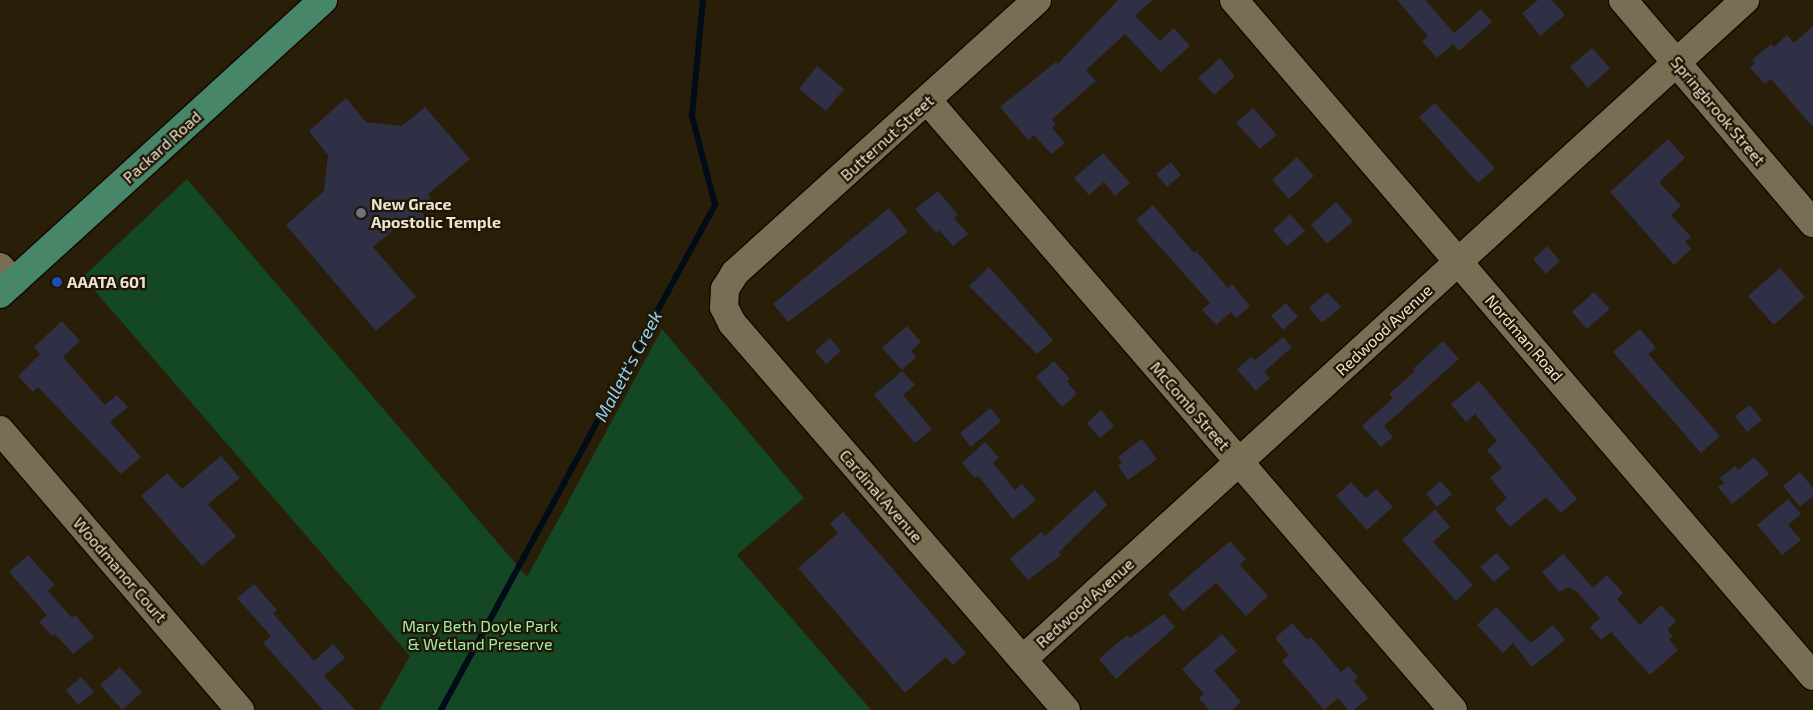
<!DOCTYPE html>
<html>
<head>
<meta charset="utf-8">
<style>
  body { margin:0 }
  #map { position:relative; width:1813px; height:710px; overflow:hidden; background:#291f08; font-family:"Exo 2",sans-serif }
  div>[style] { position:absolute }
  .green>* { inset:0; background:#144724 }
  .stream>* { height:5.5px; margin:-2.75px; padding:0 2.75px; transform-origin:2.75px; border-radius:2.75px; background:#000c17 }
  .building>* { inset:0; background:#2f2f45 }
  .roads { filter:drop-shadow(1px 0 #120800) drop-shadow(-1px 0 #120800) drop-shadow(0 1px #120800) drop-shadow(0 -1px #120800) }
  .minor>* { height:28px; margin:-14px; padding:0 14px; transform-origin:14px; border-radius:14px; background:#796d54 }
  .major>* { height:28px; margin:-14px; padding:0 14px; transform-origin:14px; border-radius:14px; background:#48866a }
  .dots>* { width:14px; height:14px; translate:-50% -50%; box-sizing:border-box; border:2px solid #201602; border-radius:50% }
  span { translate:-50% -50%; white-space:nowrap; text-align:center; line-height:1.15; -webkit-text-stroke:4.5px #201602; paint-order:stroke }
  .street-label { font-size:16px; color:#ebe4d6 }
  .poi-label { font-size:16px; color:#ebe4d6; font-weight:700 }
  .left { translate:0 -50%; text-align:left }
  .park-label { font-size:16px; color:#9eedaf }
  .water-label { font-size:18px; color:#8fd1fd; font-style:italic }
</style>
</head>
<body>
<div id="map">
  <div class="green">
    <div style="clip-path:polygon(187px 179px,527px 577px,662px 329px,804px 498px,737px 555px,871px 710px,379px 710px,410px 656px,83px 277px)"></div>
  </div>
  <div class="stream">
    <div style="left:441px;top:710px;width:575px;rotate:-61.52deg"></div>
    <div style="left:715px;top:205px;width:92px;rotate:-104.5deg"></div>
    <div style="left:692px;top:116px;width:117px;rotate:-84.6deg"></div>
  </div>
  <div class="building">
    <div style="clip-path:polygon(1118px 0,1152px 0,1135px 16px,1160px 41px,1174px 28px,1190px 46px,1161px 72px,1125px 34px,1086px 70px,1096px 81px,1051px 120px,1056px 124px,1052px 128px,1065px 143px,1051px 154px,1034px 135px,1028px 140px,1000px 107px,1056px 62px,1058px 64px)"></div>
    <div style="clip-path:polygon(1397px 0,1425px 0,1454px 33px,1481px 9px,1492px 22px,1459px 51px,1453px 44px,1437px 58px,1422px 41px,1428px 36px)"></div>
    <div style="clip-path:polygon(1538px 0,1552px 0,1565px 15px,1540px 36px,1522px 13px)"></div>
    <div style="clip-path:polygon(1813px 26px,1813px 127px,1771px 79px,1765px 84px,1750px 68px,1755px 63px,1752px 60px,1771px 44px,1774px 47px,1787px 35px,1794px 43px)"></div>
    <div style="clip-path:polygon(1592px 48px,1610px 68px,1588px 88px,1570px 67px)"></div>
    <div style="clip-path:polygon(1220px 58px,1235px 76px,1214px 95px,1198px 78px)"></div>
    <div style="clip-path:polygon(817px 66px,844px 89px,826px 111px,799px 89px)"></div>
    <div style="clip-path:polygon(346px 98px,366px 122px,402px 126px,425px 107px,470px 159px,428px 194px,431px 198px,419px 209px,427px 218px,413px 229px,405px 220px,373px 247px,416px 297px,376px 331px,286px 225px,324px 191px,328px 155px,309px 131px)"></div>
    <div style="clip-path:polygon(1435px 103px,1495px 168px,1478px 183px,1419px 117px)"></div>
    <div style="clip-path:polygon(1253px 108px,1277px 135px,1260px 149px,1236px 123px)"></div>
    <div style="clip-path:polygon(1668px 139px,1685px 158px,1659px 182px,1681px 206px,1671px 215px,1691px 237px,1685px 242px,1691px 249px,1674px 265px,1610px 192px)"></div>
    <div style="clip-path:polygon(1103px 153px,1130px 183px,1115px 196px,1104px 182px,1089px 195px,1074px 178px)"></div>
    <div style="clip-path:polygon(1297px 157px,1314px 176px,1289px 199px,1272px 180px)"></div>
    <div style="clip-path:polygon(1171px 162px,1181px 175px,1167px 187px,1156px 174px)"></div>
    <div style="clip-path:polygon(938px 191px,958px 215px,954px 218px,968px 234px,953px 246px,939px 230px,936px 233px,915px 209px)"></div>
    <div style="clip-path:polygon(1336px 202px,1353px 221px,1327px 244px,1311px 225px)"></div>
    <div style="clip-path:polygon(1153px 205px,1194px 253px,1196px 251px,1228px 288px,1232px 284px,1250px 306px,1236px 318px,1231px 312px,1216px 325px,1202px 310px,1210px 303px,1136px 220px)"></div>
    <div style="clip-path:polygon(889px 208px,908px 232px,788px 322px,773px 304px)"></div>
    <div style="clip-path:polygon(1290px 214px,1305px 231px,1287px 246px,1273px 230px)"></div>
    <div style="clip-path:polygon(1547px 246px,1560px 261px,1546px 274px,1533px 259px)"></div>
    <div style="clip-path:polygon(989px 267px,1053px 340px,1037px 354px,969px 286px)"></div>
    <div style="clip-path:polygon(1780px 268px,1805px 297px,1774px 325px,1748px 296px)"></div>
    <div style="clip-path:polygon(1327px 292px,1341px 307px,1322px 323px,1309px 308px)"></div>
    <div style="clip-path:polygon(1594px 292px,1610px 309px,1587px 329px,1572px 312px)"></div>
    <div style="clip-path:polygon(1286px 303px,1298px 317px,1283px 330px,1271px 316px)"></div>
    <div style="clip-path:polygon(62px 321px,80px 341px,63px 357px,105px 405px,117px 395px,128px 407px,110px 422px,141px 457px,121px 474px,38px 387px,33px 392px,18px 376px,40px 354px,34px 347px)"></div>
    <div style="clip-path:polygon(907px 326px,921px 342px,911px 351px,916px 357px,902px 370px,882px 348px)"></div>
    <div style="clip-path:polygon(1640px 329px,1656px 348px,1648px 354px,1720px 436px,1701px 453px,1613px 352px)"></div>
    <div style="clip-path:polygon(1283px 337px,1292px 347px,1264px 372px,1270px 378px,1256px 391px,1237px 369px,1251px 357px,1255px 360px)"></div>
    <div style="clip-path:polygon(830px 338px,841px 351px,826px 364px,815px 351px)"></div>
    <div style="clip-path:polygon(1443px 341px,1459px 359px,1384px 426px,1393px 437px,1381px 447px,1362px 426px,1393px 398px,1389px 394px,1415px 371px,1413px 369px)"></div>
    <div style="clip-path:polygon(1054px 361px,1070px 379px,1067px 382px,1077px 394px,1062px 407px,1036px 377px)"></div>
    <div style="clip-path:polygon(902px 371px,915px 385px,903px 395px,932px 429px,915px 443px,874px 395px)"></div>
    <div style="clip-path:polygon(1479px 381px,1577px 499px,1561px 513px,1546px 497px,1510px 527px,1495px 509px,1507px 498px,1490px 478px,1502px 468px,1487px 450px,1497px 441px,1475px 414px,1466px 422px,1451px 404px)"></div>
    <div style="clip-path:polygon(1750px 405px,1762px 420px,1747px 432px,1735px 416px)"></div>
    <div style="clip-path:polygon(990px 408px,1001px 421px,971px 447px,960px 433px)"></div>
    <div style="clip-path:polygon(1101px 410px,1114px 426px,1100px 438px,1087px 423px)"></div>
    <div style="clip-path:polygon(1142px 439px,1157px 459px,1128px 480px,1118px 466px,1122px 463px,1118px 457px)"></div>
    <div style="clip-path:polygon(985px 442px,999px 458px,993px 463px,1015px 490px,1022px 484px,1036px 500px,1013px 519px,978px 476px,975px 478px,962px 463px)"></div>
    <div style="clip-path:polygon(221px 456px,240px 478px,208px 504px,236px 536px,202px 566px,141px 496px,167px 473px,182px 489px)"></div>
    <div style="clip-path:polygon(1754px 457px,1769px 474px,1732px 504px,1718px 487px,1724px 483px,1720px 478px,1735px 466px,1738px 470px)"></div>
    <div style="clip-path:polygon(1800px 472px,1813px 488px,1813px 496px,1800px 507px,1783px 486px)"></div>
    <div style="clip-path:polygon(1440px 481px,1452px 494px,1437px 507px,1426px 494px)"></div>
    <div style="clip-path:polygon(1351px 482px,1366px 498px,1376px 489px,1393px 507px,1367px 530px,1336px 496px)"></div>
    <div style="clip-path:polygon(1095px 490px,1107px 505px,1059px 552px,1061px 555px,1028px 580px,1010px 559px,1041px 532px,1045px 536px)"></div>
    <div style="clip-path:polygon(1788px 499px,1801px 514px,1788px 525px,1801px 540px,1782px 555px,1757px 525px)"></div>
    <div style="clip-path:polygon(1435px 509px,1450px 527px,1433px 542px,1473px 585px,1456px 601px,1402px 540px)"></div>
    <div style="clip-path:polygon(843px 512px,966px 653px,953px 665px,946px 657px,905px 693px,798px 568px,838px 533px,830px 523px)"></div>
    <div style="clip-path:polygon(1230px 541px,1246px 559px,1240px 565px,1268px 596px,1246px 616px,1216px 583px,1183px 611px,1168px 594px)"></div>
    <div style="clip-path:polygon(1496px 553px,1510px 568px,1494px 582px,1480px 567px)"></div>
    <div style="clip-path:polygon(1563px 554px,1593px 588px,1607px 575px,1623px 593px,1617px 599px,1640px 625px,1661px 605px,1676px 621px,1667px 630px,1673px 636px,1669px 639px,1678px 650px,1650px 675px,1611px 632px,1601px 640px,1590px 627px,1600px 618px,1576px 591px,1569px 587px,1559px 592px,1542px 572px)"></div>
    <div style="clip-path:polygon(28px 555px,55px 585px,48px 591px,72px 618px,75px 615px,94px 637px,73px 654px,55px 634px,52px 636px,39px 622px,47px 615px,9px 572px)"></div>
    <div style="clip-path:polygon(254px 584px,277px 610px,273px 613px,314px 661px,333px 644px,345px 658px,324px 676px,355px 710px,323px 710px,263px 643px,271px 636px,237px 598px)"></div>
    <div style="clip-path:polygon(1496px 607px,1531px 643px,1553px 625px,1565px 640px,1532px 667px,1513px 643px,1503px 653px,1477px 625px)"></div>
    <div style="clip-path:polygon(1164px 614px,1175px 627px,1116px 679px,1099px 659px,1127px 635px,1130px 638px)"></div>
    <div style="clip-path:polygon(1292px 623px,1307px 640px,1311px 637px,1341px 672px,1348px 666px,1358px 677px,1354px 681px,1368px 698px,1354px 710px,1348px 710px,1338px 698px,1324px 710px,1282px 661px,1289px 655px,1275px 638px)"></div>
    <div style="clip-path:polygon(1222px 634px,1237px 651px,1214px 671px,1241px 702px,1232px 710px,1209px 710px,1199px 698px,1204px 694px,1182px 669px)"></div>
    <div style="clip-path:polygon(120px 667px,142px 692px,122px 710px,100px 685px)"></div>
    <div style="clip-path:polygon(81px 677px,94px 692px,78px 705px,66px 690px)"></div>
  </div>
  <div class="roads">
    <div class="minor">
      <div style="left:1037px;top:0;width:407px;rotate:137.9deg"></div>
      <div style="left:735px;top:273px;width:19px;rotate:122deg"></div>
      <div style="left:725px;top:289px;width:18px;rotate:93deg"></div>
      <div style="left:724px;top:307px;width:18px;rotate:63deg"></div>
      <div style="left:732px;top:323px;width:511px;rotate:49.2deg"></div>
      <div style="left:1234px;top:0;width:890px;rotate:49.42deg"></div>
      <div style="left:1623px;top:0;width:293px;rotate:49.6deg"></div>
      <div style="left:928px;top:101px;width:804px;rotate:49.24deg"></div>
      <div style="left:0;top:267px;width:20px;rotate:49deg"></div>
      <div style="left:0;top:430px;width:369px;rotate:49.4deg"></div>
      <div style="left:1023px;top:659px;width:978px;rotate:-42.39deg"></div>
    </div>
    <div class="major">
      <div style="left:0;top:294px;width:437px;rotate:-42.3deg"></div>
    </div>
  </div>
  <div class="dots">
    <div style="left:361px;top:213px;background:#6b7280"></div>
    <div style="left:57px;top:282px;background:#1a4fb4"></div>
  </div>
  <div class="street-label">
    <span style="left:1718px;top:111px;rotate:50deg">Springbrook Street</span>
    <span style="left:887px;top:138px;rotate:-42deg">Butternut Street</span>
    <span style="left:162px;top:147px;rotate:-42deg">Packard Road</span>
    <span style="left:1384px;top:330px;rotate:-43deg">Redwood Avenue</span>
    <span style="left:1524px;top:338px;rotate:49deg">Nordman Road</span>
    <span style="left:1190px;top:406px;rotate:49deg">McComb Street</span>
    <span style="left:881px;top:496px;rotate:49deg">Cardinal Avenue</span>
    <span style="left:120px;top:570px;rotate:49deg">Woodmanor Court</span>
    <span style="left:1085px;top:603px;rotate:-42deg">Redwood Avenue</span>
  </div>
  <div class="poi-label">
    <span class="left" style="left:371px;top:213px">New Grace<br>Apostolic Temple</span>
    <span class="left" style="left:67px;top:282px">AAATA 601</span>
  </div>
  <div class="park-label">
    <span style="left:480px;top:635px">Mary Beth Doyle Park<br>&amp; Wetland Preserve</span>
  </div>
  <div class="water-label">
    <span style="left:628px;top:366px;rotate:-62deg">Mallett's Creek</span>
  </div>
</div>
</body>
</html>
